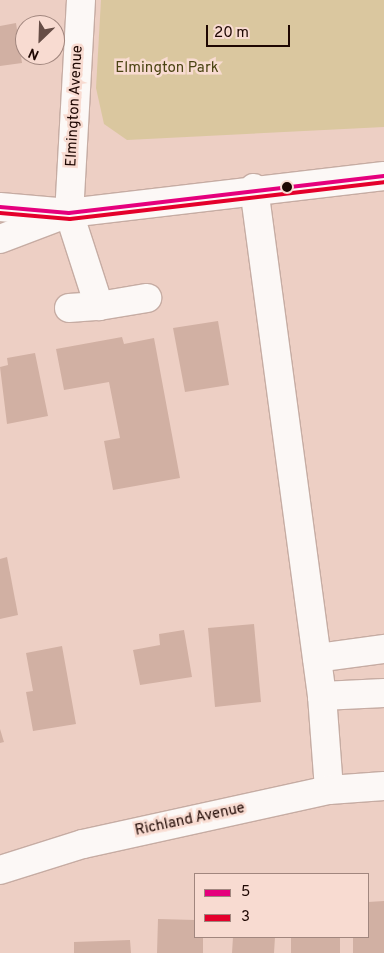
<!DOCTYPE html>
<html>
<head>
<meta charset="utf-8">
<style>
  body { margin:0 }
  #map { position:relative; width:384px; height:953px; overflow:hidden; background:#edcfc4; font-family:Overpass,sans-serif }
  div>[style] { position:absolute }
  .green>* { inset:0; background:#dac79f }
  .building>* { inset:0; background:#d1b0a3 }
  .roads { filter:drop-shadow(1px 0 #c6aca3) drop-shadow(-1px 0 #c6aca3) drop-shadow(0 1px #c6aca3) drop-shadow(0 -1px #c6aca3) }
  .minor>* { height:28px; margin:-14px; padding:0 14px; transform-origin:14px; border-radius:14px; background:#fcf8f6 }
  .major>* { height:28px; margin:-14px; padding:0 14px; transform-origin:14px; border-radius:14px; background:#fcf8f6 }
  .bus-1>* { height:4px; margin:-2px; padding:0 2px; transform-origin:2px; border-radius:2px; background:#e5007d }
  .bus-2>* { height:4px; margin:-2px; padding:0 2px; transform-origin:2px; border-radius:2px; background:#e4002b }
  .dots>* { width:14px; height:14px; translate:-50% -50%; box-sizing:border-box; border:2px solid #f8dbd1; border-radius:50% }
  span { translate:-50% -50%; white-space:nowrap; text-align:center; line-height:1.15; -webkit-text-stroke:5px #f8dbd1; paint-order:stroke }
  .park-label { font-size:15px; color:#4b4413 }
  .street-label { font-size:15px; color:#1e0702 }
  .legend { position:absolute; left:194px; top:873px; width:175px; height:65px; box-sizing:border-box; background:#f8dbd1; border:1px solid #a1867e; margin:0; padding:6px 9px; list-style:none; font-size:15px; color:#1e0702 }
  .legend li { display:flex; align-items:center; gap:10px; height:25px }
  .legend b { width:25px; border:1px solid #a1867e }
  .north { position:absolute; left:15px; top:15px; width:50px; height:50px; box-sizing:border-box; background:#f8dbd1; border:1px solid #a1867e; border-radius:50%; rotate:204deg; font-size:14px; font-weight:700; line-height:20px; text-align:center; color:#1e0702 }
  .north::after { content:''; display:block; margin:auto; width:18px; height:22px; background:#664d46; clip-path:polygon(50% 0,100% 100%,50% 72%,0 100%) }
  .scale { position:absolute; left:206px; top:25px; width:84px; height:22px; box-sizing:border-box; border:2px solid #1e0702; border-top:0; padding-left:6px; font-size:15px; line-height:18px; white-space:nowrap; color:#1e0702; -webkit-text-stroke:4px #f8dbd1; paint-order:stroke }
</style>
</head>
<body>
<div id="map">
  <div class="green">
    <div style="clip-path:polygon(101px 0,384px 0,384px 127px,127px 140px,104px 124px,96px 88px)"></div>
  </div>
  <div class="building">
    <div style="clip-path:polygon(16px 23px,22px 63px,0 66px,0 26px)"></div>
    <div style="clip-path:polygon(218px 321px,229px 385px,185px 392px,173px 328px)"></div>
    <div style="clip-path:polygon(122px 337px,124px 344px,154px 338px,180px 478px,113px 490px,104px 441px,120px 438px,109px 382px,64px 390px,56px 349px)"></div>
    <div style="clip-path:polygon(35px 353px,48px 416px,7px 424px,0 367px,8px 365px,7px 358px)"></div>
    <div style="clip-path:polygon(7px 557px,18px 615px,0 619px,0 559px)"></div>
    <div style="clip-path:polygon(254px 624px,261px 702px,215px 707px,208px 628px)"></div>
    <div style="clip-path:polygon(184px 630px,192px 677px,140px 685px,133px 650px,160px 645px,159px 634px)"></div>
    <div style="clip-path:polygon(62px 646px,76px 724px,33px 731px,26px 692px,33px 691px,26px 653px)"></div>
    <div style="clip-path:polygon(0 729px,4px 742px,0 743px)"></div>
    <div style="clip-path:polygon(384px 901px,384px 953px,353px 953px,353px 937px,368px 937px,368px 902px)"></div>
    <div style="clip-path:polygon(158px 919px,195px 920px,195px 937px,203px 937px,203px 953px,157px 953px)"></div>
    <div style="clip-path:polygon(233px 937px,275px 937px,274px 953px,232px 953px)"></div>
    <div style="clip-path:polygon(291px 937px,340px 937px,340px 953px,291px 953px)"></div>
    <div style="clip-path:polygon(130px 940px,131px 953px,74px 953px,74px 942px)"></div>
  </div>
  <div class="roads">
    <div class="minor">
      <div style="left:81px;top:0;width:213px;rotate:93.2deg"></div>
      <div style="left:69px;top:213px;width:98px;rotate:72.1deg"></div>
      <div style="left:99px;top:306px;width:49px;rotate:-9.5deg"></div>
      <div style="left:254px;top:188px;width:513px;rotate:82.38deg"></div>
      <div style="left:322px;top:696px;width:94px;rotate:85.7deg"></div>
      <div style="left:69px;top:308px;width:30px;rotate:-4deg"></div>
      <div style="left:317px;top:658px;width:68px;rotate:-7.7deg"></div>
      <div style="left:322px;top:696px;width:62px;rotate:-2.8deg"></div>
      <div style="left:0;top:870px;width:87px;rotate:-17.4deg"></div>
      <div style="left:83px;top:844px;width:252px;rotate:-12.4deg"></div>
      <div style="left:329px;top:790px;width:55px;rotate:-4.2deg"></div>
    </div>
    <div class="major">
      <div style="left:0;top:207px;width:69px;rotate:5deg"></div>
      <div style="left:69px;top:213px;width:317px;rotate:-6.7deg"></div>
      <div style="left:0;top:239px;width:67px;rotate:-20.9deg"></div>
    </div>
  </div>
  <div class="bus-1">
    <div style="left:0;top:207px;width:69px;rotate:5deg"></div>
    <div style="left:69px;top:213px;width:317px;rotate:-6.7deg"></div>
  </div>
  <div class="bus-2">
    <div style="left:0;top:213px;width:70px;rotate:4.9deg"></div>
    <div style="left:70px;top:219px;width:316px;rotate:-6.7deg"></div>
  </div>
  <div class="dots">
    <div style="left:287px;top:187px;background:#1e0702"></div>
  </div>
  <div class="park-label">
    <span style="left:167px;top:69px">Elmington Park</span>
  </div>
  <div class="street-label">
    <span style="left:75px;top:106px;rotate:-87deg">Elmington Avenue</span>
    <span style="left:190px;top:820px;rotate:-12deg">Richland Avenue</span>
  </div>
  <ul class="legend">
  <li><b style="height:6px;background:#e5007d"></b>5</li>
  <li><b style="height:6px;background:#e4002b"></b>3</li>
  </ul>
  <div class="north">N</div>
  <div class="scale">20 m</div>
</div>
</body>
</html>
